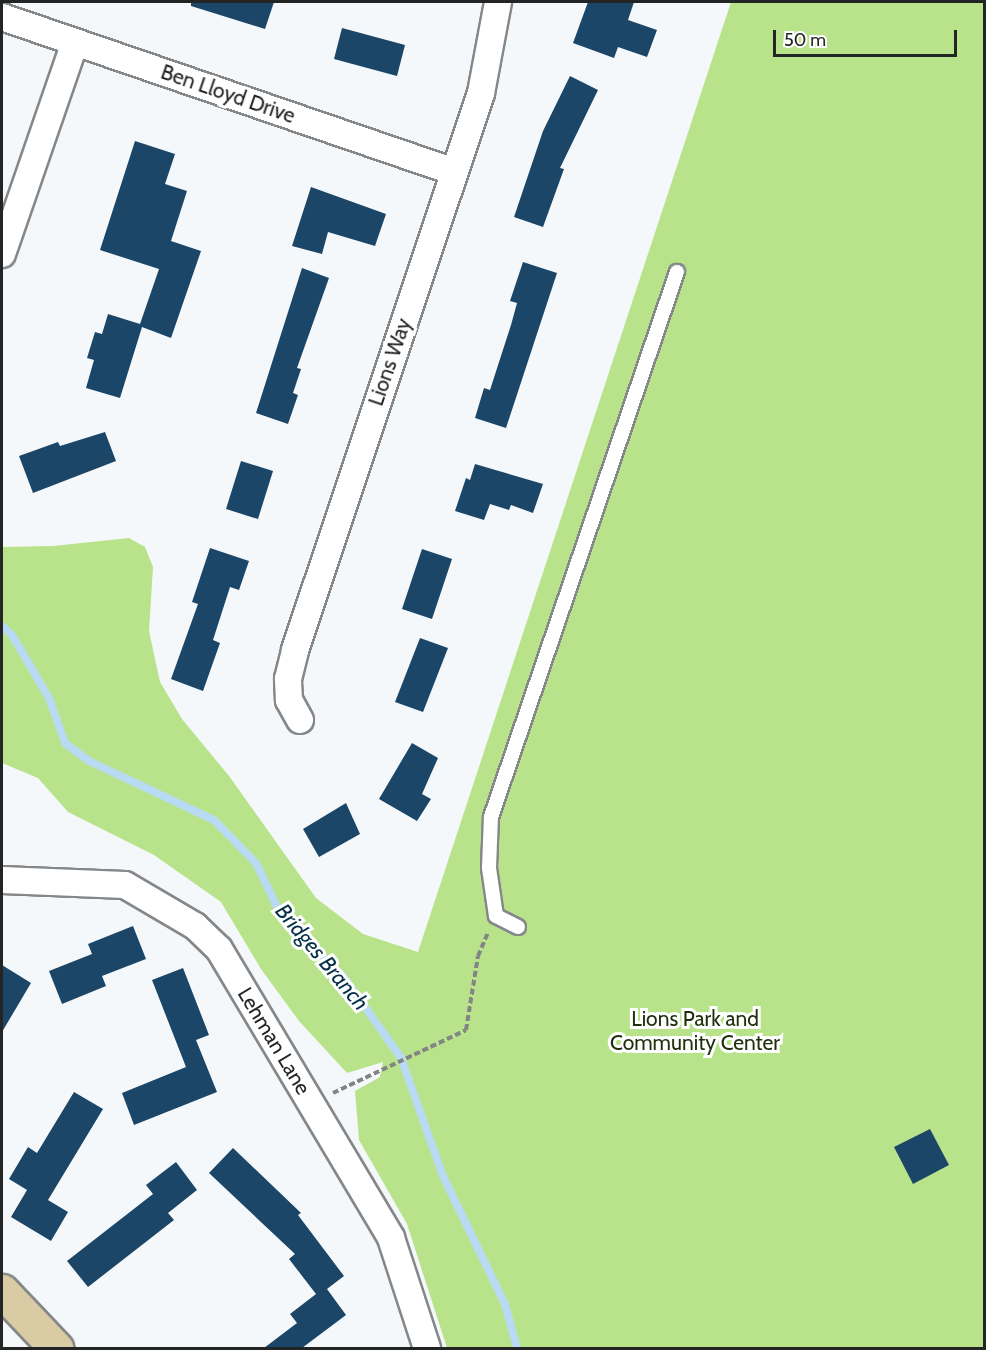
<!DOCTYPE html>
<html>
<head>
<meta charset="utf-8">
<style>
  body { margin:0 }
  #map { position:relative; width:986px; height:1350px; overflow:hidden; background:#f5f8fa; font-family:Cabin,sans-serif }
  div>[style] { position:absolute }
  .green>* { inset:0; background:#b8e38a }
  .stream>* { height:8px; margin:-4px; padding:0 4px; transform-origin:4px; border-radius:4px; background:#b8dbf3 }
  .building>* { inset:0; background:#1c4668 }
  .path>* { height:4px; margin-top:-2px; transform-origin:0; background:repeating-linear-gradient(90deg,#828485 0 6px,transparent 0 9px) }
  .roads { filter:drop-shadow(2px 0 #858789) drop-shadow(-2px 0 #858789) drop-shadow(0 2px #858789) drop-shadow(0 -2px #858789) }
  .lane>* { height:14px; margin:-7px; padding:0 7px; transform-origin:7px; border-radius:7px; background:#fff }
  .street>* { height:26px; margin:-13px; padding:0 13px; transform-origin:13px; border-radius:13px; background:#fff }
  .primary>* { height:33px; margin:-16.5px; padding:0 16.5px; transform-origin:16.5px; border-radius:16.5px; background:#d9cca4 }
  span { translate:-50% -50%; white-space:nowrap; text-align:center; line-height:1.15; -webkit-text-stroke:6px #fff; paint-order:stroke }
  .street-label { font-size:21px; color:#232424 }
  .park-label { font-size:21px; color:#1f2f0b }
  .water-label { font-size:22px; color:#053048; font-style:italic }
  .frame { position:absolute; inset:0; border:3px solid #232424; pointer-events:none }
  .scale { position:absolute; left:773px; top:30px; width:184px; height:27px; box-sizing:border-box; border:3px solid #232424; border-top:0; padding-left:8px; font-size:18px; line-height:21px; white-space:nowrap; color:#232424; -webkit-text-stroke:4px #fff; paint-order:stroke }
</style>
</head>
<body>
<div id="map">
  <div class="green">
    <div style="clip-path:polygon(731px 2px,984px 2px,984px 1348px,447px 1348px,407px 1224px,359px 1140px,355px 1091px,380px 1077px,383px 1062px,347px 1073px,299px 1021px,261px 969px,221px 902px,154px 855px,68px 812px,38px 778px,2px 763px,2px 547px,53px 546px,129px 538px,145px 547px,153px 567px,149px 631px,160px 682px,182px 719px,229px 776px,316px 898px,363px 934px,418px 952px)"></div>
  </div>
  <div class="stream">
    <div style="left:2px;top:626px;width:13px;rotate:42deg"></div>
    <div style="left:12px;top:635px;width:73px;rotate:59.6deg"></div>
    <div style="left:49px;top:698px;width:48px;rotate:70.4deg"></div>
    <div style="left:65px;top:743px;width:30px;rotate:37deg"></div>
    <div style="left:89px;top:761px;width:138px;rotate:25.3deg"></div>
    <div style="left:214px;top:820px;width:60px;rotate:45.7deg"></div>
    <div style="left:256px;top:863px;width:58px;rotate:64.3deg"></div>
    <div style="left:281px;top:915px;width:87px;rotate:44.5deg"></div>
    <div style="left:343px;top:976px;width:100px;rotate:54.7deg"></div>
    <div style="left:401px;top:1058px;width:125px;rotate:70.4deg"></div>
    <div style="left:443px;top:1176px;width:142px;rotate:64.2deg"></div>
    <div style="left:505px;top:1304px;width:46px;rotate:74.7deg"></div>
  </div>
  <div class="building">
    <div style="clip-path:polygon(191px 2px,274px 2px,265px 29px,191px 6px)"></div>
    <div style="clip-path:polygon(588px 2px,634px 2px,628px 20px,657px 30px,647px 57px,618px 47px,614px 58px,573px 43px)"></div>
    <div style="clip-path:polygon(342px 28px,405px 45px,397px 76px,334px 59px)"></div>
    <div style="clip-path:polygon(570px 76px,598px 90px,560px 168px,564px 169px,543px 227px,514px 217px,543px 131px)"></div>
    <div style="clip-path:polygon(135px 141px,175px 154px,165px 184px,187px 191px,171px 241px,201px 251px,171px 338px,142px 327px,120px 398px,86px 388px,94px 360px,87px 358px,95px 332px,102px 334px,108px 314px,140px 324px,159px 269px,100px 250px)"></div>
    <div style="clip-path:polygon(311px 187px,386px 214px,375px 246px,328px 232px,322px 254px,292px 246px)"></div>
    <div style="clip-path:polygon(523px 262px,557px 273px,506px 428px,475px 418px,484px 388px,490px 390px,511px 325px,517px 303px,510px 301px)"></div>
    <div style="clip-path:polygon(302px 268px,329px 278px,297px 368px,301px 369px,293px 393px,298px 395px,288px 424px,256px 413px)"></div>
    <div style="clip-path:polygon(105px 432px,116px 461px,33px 493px,19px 456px,58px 442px,60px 446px)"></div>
    <div style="clip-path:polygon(241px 461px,273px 471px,258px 519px,226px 509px)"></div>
    <div style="clip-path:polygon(475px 464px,543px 484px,533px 513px,511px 505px,509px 510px,490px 504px,484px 520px,455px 511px,466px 478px,470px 480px)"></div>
    <div style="clip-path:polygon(210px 548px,249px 561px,239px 590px,230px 587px,213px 640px,220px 643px,203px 691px,171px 679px,198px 604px,192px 602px)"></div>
    <div style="clip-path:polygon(422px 549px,452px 559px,432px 619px,402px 609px)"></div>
    <div style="clip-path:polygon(420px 638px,448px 648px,423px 712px,395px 702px)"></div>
    <div style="clip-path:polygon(412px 743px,438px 758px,422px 794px,431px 799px,417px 821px,379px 799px)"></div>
    <div style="clip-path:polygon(346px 803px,360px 834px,319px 857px,303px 829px)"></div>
    <div style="clip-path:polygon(133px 926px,146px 959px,102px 976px,106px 986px,62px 1004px,49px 971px,92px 954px,88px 944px)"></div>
    <div style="clip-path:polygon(2px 965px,31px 983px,2px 1032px)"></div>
    <div style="clip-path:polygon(183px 968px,209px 1035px,196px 1040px,217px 1092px,134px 1125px,122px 1093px,186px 1067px,152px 980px)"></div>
    <div style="clip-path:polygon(74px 1092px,103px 1109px,48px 1200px,68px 1212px,51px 1241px,11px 1217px,27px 1190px,9px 1179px,28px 1147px,37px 1153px)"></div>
    <div style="clip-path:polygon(930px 1129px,949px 1165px,913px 1184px,894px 1147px)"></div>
    <div style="clip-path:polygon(233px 1148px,301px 1213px,298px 1215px,344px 1276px,327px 1289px,346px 1315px,302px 1348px,264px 1348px,297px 1323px,290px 1314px,316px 1294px,289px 1259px,295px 1254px,209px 1173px)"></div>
    <div style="clip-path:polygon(176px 1162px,197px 1190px,168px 1213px,174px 1220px,88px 1287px,67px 1261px,153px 1194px,146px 1185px)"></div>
  </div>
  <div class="path">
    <div style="left:333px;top:1093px;width:147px;rotate:-25.3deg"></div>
    <div style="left:466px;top:1030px;width:75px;rotate:-80.8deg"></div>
    <div style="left:478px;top:956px;width:25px;rotate:-67deg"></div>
  </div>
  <div class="roads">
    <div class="lane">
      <div style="left:518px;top:927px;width:25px;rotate:-153deg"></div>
      <div style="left:496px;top:916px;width:49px;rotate:-98.3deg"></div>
      <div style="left:489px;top:868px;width:51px;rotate:-87.8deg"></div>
      <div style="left:491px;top:817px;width:576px;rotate:-71.16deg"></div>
    </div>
    <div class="street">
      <div style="left:2px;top:17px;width:478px;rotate:18.9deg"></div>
      <div style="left:2px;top:254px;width:224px;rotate:-71deg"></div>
      <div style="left:300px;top:720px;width:23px;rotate:-119deg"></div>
      <div style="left:289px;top:700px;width:21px;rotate:-93deg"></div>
      <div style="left:288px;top:679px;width:30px;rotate:-76deg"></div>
      <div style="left:295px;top:650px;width:587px;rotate:-71.53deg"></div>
      <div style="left:481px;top:93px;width:93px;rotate:-79.4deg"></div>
      <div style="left:2px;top:880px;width:123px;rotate:2.3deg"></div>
      <div style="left:125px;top:885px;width:81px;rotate:30.4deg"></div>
      <div style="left:195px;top:926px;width:33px;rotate:44deg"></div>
      <div style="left:219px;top:949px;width:336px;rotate:59.2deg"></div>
      <div style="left:391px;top:1238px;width:116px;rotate:71.9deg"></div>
    </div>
    <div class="primary">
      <div style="left:2px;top:1291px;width:79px;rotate:46.5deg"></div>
    </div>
  </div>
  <div class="street-label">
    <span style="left:228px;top:94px;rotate:19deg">Ben Lloyd Drive</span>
    <span style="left:390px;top:362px;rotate:-71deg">Lions Way</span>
    <span style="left:274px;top:1041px;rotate:59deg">Lehman Lane</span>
  </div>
  <div class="park-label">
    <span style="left:695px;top:1031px">Lions Park and<br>Community Center</span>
  </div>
  <div class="water-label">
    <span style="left:322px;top:957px;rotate:50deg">Bridges Branch</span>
  </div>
  <div class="frame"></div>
  <div class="scale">50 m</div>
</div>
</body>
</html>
